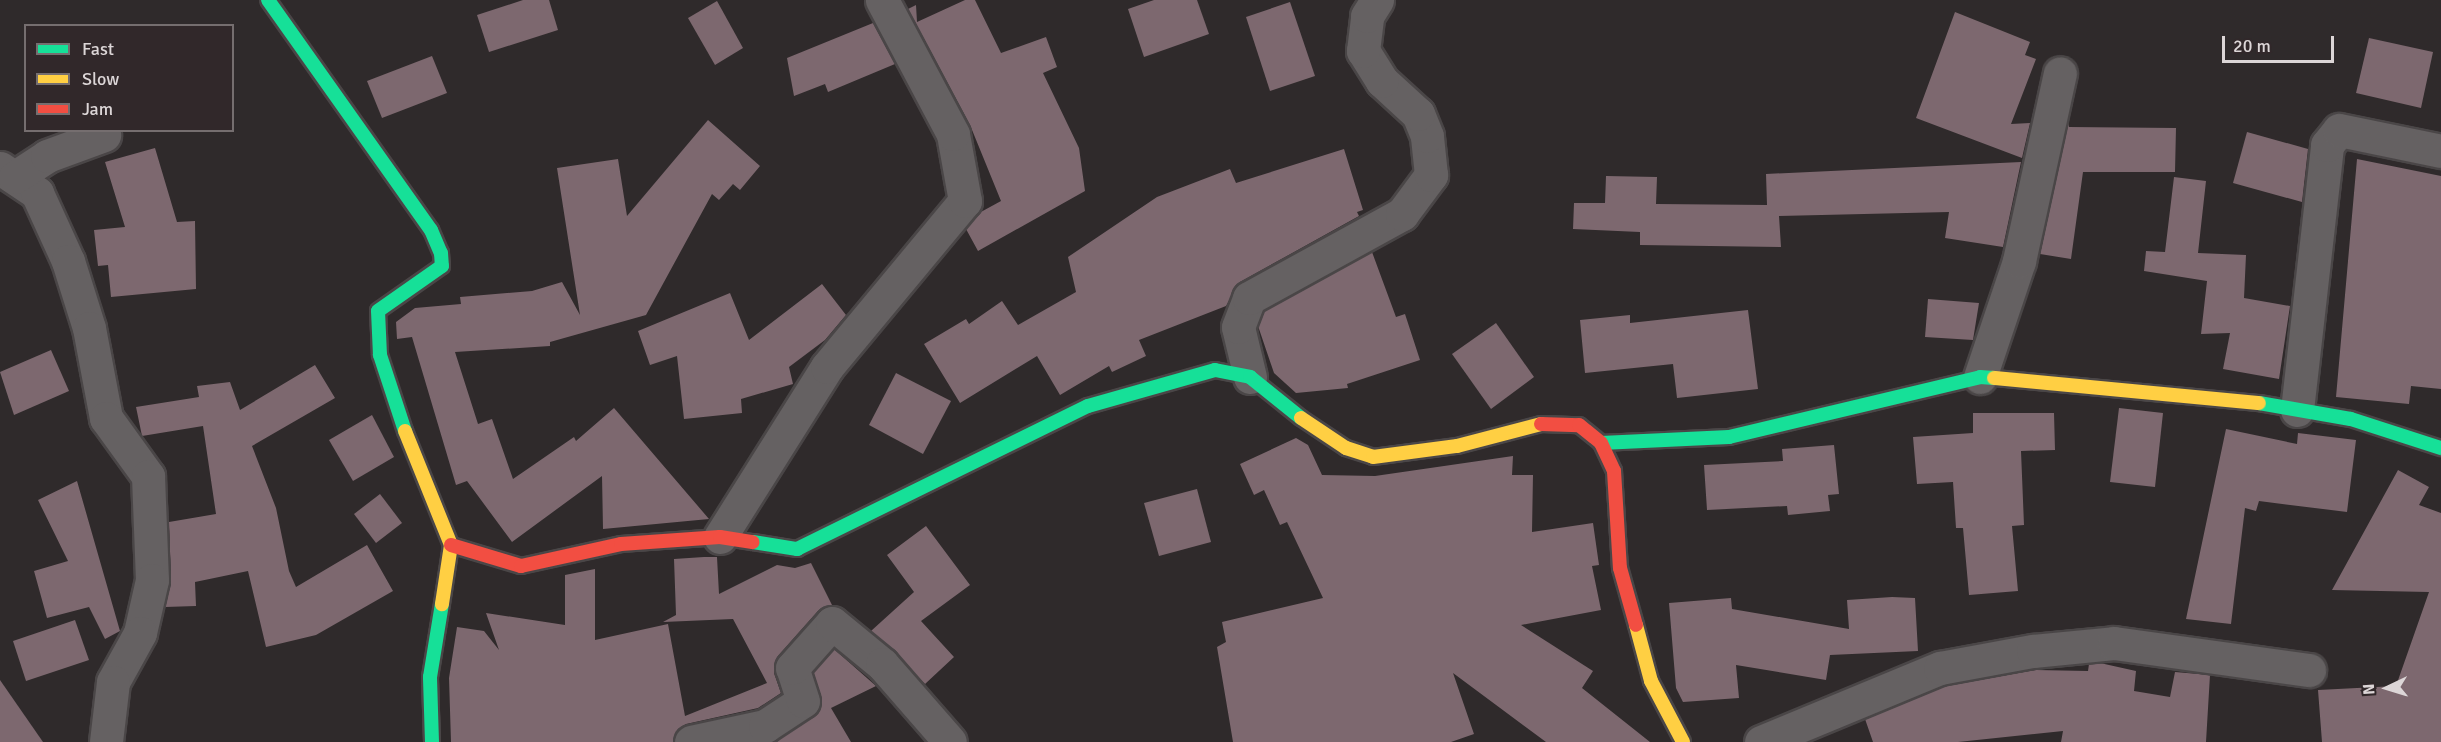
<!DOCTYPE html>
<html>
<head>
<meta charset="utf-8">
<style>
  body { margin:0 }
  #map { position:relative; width:2441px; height:742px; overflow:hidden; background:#2f2a2b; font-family:Signika,sans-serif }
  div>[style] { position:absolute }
  .building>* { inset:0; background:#7d686f }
  .roads { filter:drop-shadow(2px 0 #4a4647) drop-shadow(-2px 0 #4a4647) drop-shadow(0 2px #4a4647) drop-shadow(0 -2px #4a4647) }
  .street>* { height:33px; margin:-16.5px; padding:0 16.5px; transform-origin:16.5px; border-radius:16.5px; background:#656162 }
  .fast>* { height:14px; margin:-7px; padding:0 7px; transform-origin:7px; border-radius:7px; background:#16e098 }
  .slow>* { height:14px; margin:-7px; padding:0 7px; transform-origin:7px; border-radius:7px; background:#ffcf43 }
  .jam>* { height:14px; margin:-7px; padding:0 7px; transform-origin:7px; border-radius:7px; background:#f24e42 }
  span { translate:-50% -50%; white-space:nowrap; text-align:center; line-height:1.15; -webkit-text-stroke:6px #31282a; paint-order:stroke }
  .legend { position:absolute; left:24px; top:24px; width:210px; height:108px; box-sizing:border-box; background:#31282a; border:2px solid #756e6f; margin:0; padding:8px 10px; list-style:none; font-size:18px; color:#dcd6d7 }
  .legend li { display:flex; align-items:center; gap:12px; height:30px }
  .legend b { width:30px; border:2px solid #756e6f }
  .north { position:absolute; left:2357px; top:658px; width:60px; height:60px; -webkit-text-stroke:4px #31282a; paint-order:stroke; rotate:266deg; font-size:16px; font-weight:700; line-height:24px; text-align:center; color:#dcd6d7 }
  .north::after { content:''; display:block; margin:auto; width:21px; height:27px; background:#dcd6d7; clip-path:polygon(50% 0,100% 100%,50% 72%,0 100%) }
  .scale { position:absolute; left:2222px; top:36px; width:112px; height:27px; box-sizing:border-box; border:3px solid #dcd6d7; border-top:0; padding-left:8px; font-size:18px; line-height:21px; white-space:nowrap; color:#dcd6d7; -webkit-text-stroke:4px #31282a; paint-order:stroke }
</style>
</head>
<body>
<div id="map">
  <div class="building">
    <div style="clip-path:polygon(523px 0,549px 0,558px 30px,489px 52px,477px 15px)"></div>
    <div style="clip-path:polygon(965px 0,975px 0,1001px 53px,1046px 37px,1057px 67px,1043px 73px,1079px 148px,1085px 191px,978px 251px,966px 229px,979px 213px,1001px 201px,970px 125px,908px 9px,916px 5px,917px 22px)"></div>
    <div style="clip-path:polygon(1154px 0,1197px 0,1209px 34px,1144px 57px,1128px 9px)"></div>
    <div style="clip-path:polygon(717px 1px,743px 48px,715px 65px,688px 18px)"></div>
    <div style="clip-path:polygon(1290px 2px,1315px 76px,1270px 91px,1246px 17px)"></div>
    <div style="clip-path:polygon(1955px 12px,2030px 42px,2025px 55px,2036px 59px,2011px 124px,2030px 123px,2022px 158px,1916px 118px)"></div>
    <div style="clip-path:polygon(873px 23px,895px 64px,828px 92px,825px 84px,794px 96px,787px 58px)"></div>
    <div style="clip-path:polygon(2369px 38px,2433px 52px,2421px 108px,2356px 93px)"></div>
    <div style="clip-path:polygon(432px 56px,447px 93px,382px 118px,367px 81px)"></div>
    <div style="clip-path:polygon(708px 120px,760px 166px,740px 190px,733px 184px,719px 200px,712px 194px,646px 315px,550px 342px,550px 346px,455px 352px,478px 424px,492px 419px,513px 479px,574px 437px,576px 441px,614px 408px,709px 519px,603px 529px,602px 476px,512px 542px,467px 481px,456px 485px,412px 337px,397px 339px,396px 322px,415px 308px,461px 304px,460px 297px,532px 291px,562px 282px,580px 315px,557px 168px,618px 159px,627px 216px)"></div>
    <div style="clip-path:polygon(2068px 122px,2069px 127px,2176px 128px,2175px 172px,2083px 172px,2071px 259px,2040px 254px)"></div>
    <div style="clip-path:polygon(2247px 132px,2308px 149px,2302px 202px,2233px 183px)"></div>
    <div style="clip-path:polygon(155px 148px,177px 222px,195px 221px,196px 289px,111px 297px,108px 265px,98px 266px,94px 230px,125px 227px,105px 162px)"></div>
    <div style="clip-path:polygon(1344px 149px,1363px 210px,1357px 212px,1359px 216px,1240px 282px,1226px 306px,1139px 340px,1146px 356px,1112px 372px,1109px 366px,1060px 395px,1037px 356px,960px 403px,924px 344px,966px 319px,969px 324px,1002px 301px,1018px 325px,1076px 292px,1068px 257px,1157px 197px,1230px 169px,1236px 183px)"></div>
    <div style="clip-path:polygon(2357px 159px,2441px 176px,2441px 389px,2411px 386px,2409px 404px,2336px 397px)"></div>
    <div style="clip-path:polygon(2021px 162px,2003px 247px,1945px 238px,1949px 212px,1779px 216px,1781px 247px,1640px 245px,1640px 232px,1573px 229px,1574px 203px,1605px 203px,1606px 176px,1657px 177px,1656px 204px,1767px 205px,1766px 174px)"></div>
    <div style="clip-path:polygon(2174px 177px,2206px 181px,2198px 253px,2246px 255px,2244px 298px,2290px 306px,2279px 379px,2223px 369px,2230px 333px,2201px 334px,2207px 281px,2144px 271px,2146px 251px,2165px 252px)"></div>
    <div style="clip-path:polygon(1372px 252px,1396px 317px,1405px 314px,1420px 360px,1347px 384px,1348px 388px,1296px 393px,1274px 373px,1258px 326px,1264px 311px)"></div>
    <div style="clip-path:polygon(822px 284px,846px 315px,825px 340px,789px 367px,793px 384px,741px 399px,742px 413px,684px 419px,677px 356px,650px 365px,638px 331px,730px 293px,749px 340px)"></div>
    <div style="clip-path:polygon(1928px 299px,1979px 303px,1973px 340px,1925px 337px)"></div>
    <div style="clip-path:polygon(1748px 310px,1758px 389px,1677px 398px,1673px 364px,1585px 373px,1580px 320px,1630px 315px,1630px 323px)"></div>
    <div style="clip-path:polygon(1496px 323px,1534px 377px,1491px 409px,1452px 354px)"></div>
    <div style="clip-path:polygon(51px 350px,69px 391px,14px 415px,0 372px)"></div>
    <div style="clip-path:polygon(315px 365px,335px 398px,252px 446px,276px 508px,289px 571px,296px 587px,367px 545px,393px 591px,316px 635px,266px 647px,248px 571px,195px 582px,196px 606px,165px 607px,171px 580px,169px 522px,216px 514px,203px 426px,142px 436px,136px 407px,199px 397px,197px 386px,230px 382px,240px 410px)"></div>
    <div style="clip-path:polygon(896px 373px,951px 401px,923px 454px,869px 425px)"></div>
    <div style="clip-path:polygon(2119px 408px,2163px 413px,2155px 487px,2110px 482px)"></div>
    <div style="clip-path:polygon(1973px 413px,2054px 413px,2055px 450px,2021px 451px,2024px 525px,2012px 526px,2018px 591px,1969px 595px,1963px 528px,1956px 528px,1953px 482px,1917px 484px,1913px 437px,1973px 433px)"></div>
    <div style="clip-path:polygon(372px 415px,394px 457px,353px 481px,329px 440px)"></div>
    <div style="clip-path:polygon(2226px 429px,2297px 444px,2298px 433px,2356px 440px,2347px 512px,2259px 501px,2256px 511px,2245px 508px,2231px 624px,2186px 619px)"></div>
    <div style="clip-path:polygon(1296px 438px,1308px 445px,1322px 475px,1375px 476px,1513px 456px,1512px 475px,1533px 475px,1532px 532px,1593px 523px,1599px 565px,1592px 566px,1601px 610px,1521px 625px,1593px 671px,1582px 688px,1650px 742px,1546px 742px,1453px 673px,1474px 734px,1451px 742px,1233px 742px,1217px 647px,1226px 642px,1222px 622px,1323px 598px,1287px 522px,1280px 525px,1264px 490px,1254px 495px,1240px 464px)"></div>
    <div style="clip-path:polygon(1834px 445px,1839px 494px,1828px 495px,1830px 511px,1788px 515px,1787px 506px,1707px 510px,1704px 465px,1783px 461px,1782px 449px)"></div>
    <div style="clip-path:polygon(2398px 470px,2429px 487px,2419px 505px,2441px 513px,2441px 742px,2322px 742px,2318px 690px,2396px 686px,2429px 592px,2332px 590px)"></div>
    <div style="clip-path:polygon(77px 481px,120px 631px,105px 639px,89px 607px,47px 618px,34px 571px,68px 561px,38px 500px)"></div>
    <div style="clip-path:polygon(1197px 489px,1211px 542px,1159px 556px,1144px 503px)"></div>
    <div style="clip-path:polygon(380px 494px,402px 523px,376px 543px,354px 514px)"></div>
    <div style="clip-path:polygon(926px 526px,970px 585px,921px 621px,954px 657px,925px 684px,871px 631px,914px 592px,887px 555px)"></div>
    <div style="clip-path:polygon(704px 557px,717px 557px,719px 594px,777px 565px,795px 568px,811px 563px,832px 605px,818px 611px,778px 656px,774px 673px,781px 693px,758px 708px,686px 724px,678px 729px,673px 742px,451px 742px,449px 678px,457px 627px,484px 631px,499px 650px,486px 613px,565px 625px,565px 575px,595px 569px,595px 640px,668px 624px,685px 716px,767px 683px,733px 619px,663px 622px,676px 615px,674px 559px)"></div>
    <div style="clip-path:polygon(1892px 597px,1915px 598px,1918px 651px,1830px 655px,1826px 680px,1736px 665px,1739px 698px,1683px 702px,1676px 688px,1669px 603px,1731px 598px,1732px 609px,1849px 629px,1847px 600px)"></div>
    <div style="clip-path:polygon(75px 620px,89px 660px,26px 681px,13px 641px)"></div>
    <div style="clip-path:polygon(834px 649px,876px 686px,831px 708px,851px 742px,775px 742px,819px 711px,821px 696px,813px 672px)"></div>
    <div style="clip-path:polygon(2100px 663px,2136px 671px,2134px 691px,2170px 697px,2175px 672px,2210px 675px,2206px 742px,2061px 742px,2063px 731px,1958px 742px,1873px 742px,1865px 719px,1945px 686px,2036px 670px,2088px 671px,2089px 664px)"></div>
    <div style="clip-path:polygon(0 680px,43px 742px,0 742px)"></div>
  </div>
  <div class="roads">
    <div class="street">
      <div style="left:0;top:168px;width:45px;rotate:34deg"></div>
      <div style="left:37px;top:193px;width:75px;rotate:65.5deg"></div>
      <div style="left:68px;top:261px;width:70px;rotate:72.6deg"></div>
      <div style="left:89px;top:328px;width:92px;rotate:79.3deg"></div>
      <div style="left:106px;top:418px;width:72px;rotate:54.1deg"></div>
      <div style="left:148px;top:476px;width:104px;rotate:87.8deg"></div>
      <div style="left:152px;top:580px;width:54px;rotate:102.8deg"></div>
      <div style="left:140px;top:633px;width:56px;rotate:118.9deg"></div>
      <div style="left:113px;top:682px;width:60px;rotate:96.7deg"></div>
      <div style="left:15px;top:177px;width:38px;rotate:-33deg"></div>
      <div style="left:47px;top:156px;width:61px;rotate:-20.2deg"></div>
      <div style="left:1250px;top:377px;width:51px;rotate:-103.5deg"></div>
      <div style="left:1238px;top:327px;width:31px;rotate:-69deg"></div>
      <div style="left:1249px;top:298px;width:175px;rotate:-28.8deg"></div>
      <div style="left:1402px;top:214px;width:49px;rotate:-53.4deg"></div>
      <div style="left:1431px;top:175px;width:39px;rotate:-96deg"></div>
      <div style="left:1427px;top:136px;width:24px;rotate:-112deg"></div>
      <div style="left:1418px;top:114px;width:49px;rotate:-137.5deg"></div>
      <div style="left:1382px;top:81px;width:36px;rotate:-122deg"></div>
      <div style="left:1363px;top:51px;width:35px;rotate:-83deg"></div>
      <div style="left:1367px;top:16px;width:19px;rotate:-58deg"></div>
      <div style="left:1980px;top:377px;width:122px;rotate:-71.4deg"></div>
      <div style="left:2019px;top:261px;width:192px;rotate:-77.7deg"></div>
      <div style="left:2297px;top:410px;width:267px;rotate:-83.5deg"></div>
      <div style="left:2327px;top:145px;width:19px;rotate:-51deg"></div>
      <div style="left:2339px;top:130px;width:104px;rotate:11.6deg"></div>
      <div style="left:720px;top:537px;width:201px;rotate:-57.8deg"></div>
      <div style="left:827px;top:367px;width:216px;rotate:-50.3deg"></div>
      <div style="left:965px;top:201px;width:68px;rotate:-100.2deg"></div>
      <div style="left:953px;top:134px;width:152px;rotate:-117.9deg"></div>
      <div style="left:691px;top:742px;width:76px;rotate:-12.2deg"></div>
      <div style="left:765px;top:726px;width:45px;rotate:-33.3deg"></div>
      <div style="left:803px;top:701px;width:35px;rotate:-108deg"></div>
      <div style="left:792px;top:668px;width:60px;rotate:-48.4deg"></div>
      <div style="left:832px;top:623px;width:65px;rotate:39.4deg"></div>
      <div style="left:882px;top:664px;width:103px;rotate:48.9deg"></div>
      <div style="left:1761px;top:742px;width:194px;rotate:-22.5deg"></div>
      <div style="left:1940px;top:668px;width:95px;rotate:-10.4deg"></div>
      <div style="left:2033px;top:651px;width:81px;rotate:-5.6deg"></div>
      <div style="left:2114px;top:643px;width:197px;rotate:7.9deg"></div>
    </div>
    <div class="fast">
      <div style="left:268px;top:0;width:282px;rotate:54.7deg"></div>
      <div style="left:431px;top:230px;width:25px;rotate:67deg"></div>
      <div style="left:441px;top:253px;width:13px;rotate:86deg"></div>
      <div style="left:442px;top:266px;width:78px;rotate:144.9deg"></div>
      <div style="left:378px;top:311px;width:44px;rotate:87.4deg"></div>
      <div style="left:380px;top:355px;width:80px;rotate:71.8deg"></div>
      <div style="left:2259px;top:403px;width:93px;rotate:9.9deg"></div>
      <div style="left:2351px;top:419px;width:95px;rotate:17.9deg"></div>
      <div style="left:1601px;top:443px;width:128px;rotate:-2.7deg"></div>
      <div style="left:1729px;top:437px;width:258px;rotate:-13.4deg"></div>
      <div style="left:1980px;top:377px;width:14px;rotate:4deg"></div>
      <div style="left:753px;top:542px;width:45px;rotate:9deg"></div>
      <div style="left:797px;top:549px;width:324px;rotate:-26.2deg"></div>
      <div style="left:1088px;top:406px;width:132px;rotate:-15.8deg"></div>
      <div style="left:1215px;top:370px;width:36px;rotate:11deg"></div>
      <div style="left:1250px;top:377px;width:65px;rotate:38.8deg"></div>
      <div style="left:432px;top:742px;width:65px;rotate:-91.8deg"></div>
      <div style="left:430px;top:677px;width:74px;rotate:-80.7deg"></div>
    </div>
    <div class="slow">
      <div style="left:1994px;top:378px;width:266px;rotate:5.4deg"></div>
      <div style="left:1301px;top:418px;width:54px;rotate:33.7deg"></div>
      <div style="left:1346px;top:448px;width:28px;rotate:18deg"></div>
      <div style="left:1373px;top:457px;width:85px;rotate:-7.5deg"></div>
      <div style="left:1457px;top:446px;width:87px;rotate:-14.7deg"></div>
      <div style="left:405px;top:431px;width:123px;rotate:68deg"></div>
      <div style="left:451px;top:545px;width:60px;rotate:98.7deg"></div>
      <div style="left:1636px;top:625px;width:58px;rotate:75deg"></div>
      <div style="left:1651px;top:681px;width:69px;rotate:62.3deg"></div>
    </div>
    <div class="jam">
      <div style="left:1541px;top:424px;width:38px;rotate:2deg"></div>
      <div style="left:1579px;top:425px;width:28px;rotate:39deg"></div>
      <div style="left:1601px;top:443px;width:31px;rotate:65deg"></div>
      <div style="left:1614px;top:471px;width:97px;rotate:86.5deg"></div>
      <div style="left:1620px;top:568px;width:59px;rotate:74.3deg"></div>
      <div style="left:451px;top:545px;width:73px;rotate:16.7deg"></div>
      <div style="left:521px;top:566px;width:102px;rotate:-12.4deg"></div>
      <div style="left:621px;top:544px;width:99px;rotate:-4deg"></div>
      <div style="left:720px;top:537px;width:33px;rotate:9deg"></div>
    </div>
  </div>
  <ul class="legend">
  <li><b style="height:8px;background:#16e098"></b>Fast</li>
  <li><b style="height:8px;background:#ffcf43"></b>Slow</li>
  <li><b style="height:8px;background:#f24e42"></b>Jam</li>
  </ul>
  <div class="north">N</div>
  <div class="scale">20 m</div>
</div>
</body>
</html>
